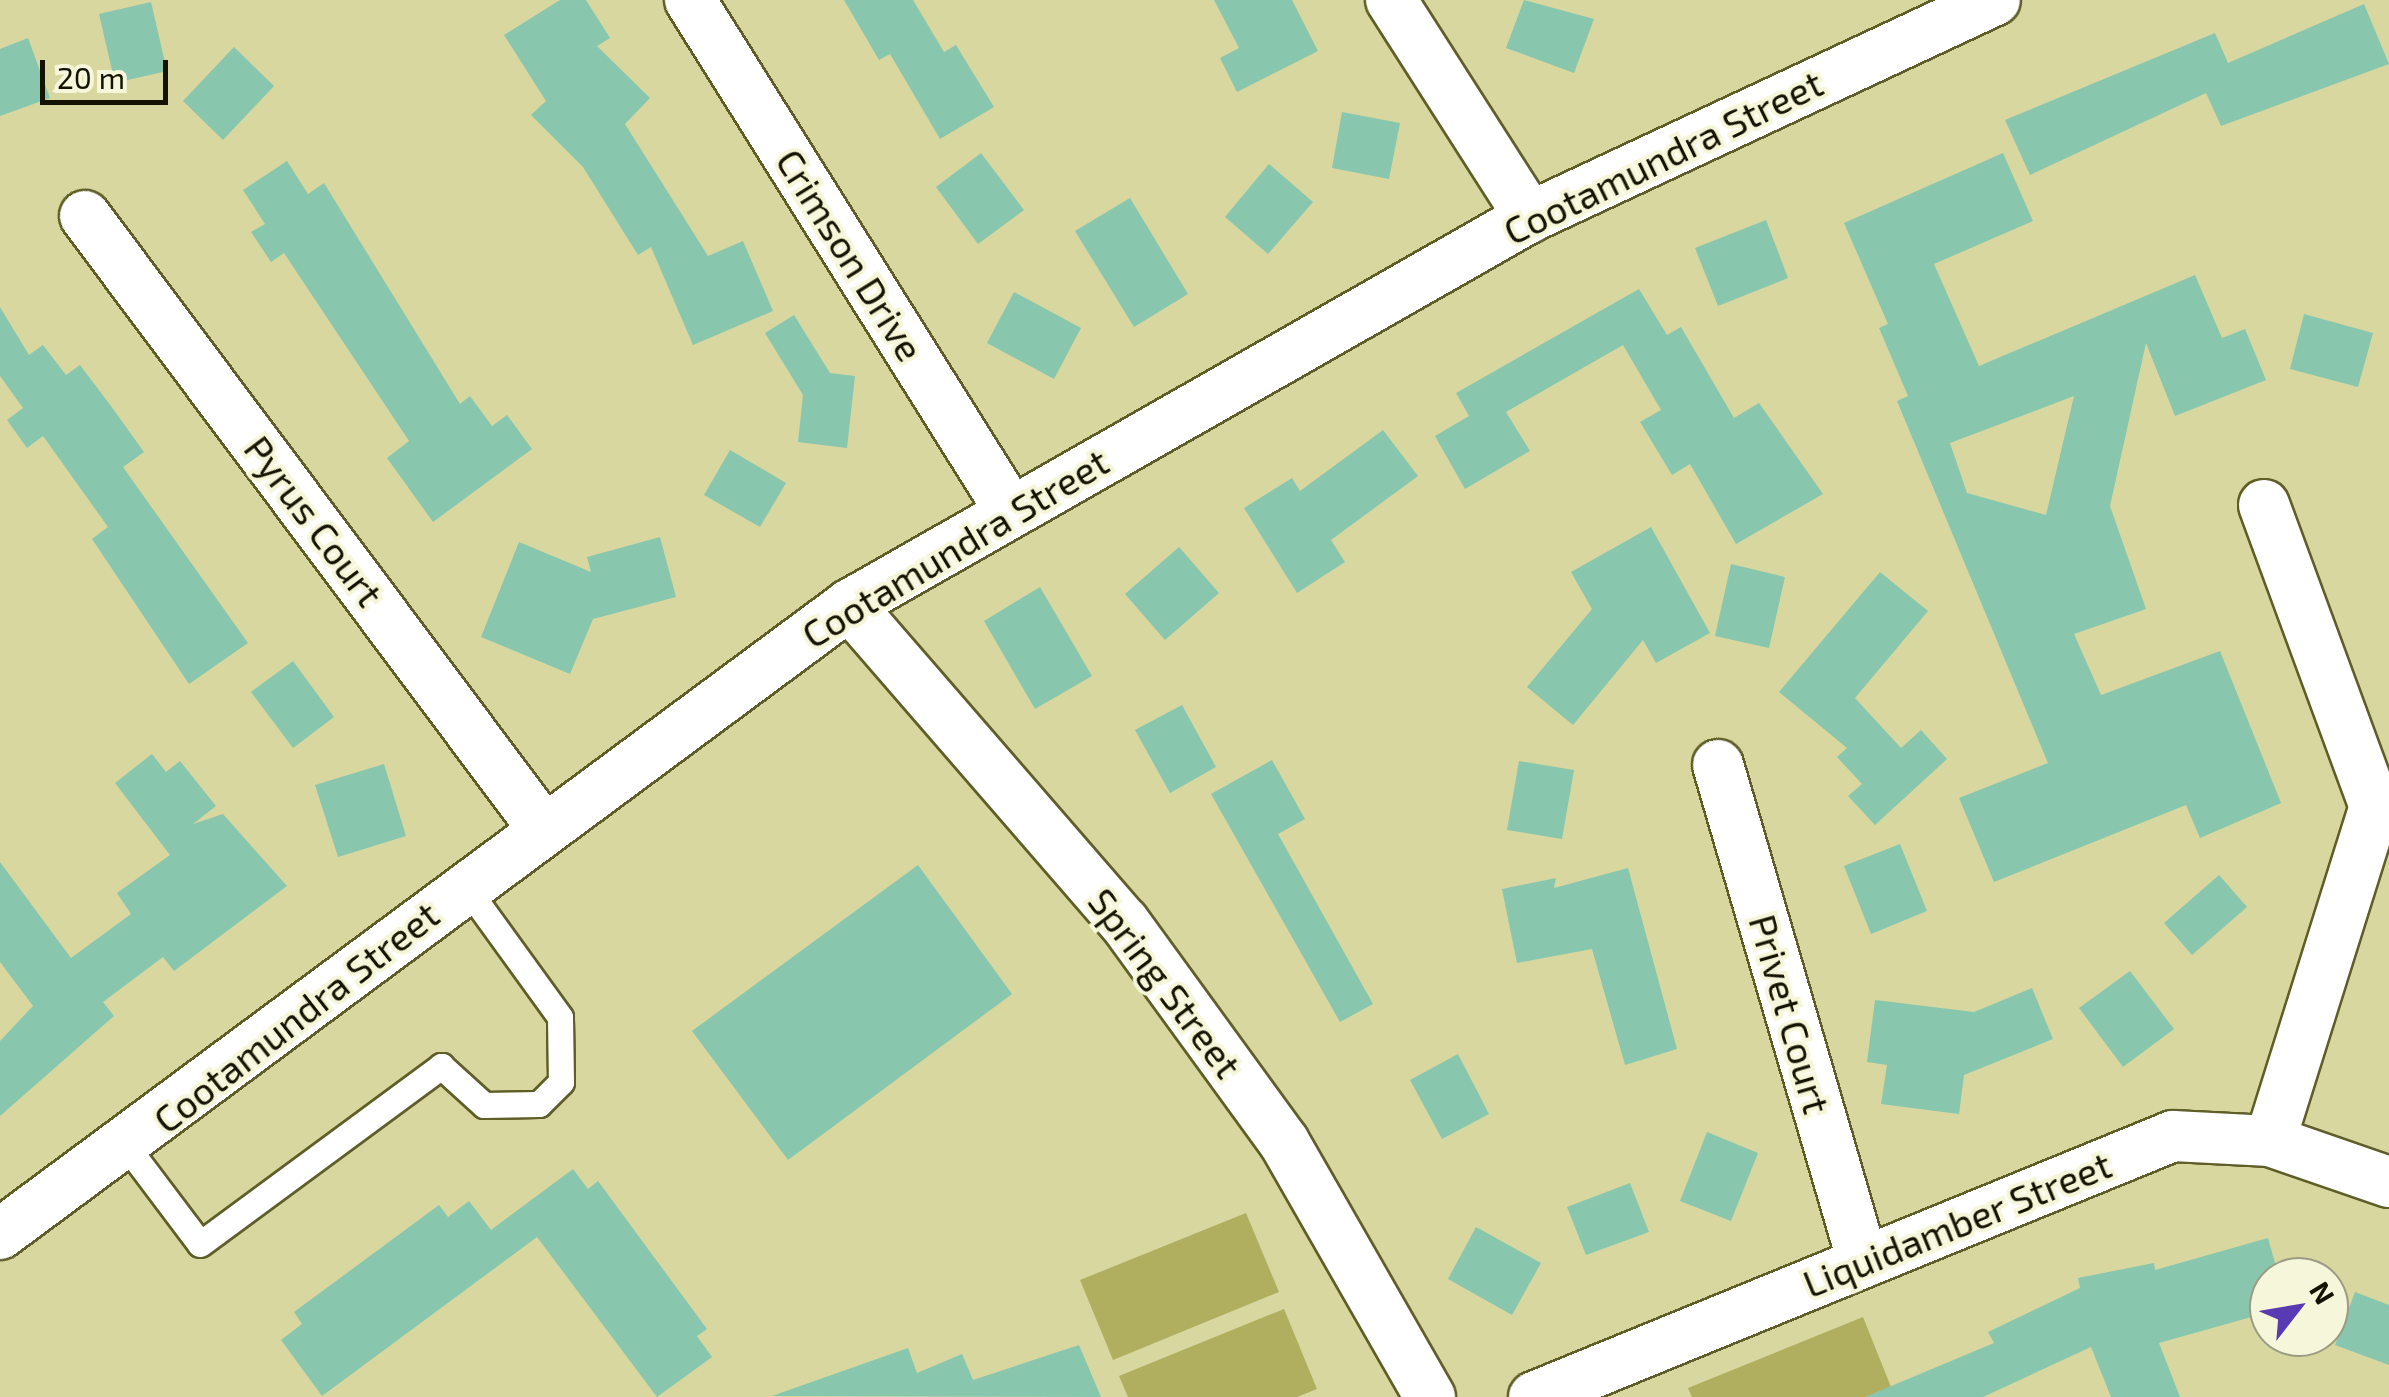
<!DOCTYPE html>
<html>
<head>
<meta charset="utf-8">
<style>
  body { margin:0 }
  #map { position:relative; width:2389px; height:1397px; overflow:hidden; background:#d7d79f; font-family:"Exo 2",sans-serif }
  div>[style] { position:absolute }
  .green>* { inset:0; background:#b0af60 }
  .building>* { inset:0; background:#88c7ae }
  .roads { filter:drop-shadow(2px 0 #5f5e29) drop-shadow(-2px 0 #5f5e29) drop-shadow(0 2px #5f5e29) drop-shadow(0 -2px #5f5e29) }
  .lane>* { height:25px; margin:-12.5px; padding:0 12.5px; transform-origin:12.5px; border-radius:12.5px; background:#fff }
  .street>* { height:50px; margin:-25px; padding:0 25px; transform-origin:25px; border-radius:25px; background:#fff }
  span { translate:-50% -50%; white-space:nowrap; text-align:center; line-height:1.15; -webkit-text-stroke:8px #f6f6da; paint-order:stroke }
  .street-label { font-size:38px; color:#141301 }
  .north { position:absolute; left:2249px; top:1257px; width:100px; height:100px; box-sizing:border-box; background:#f6f6da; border:2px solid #9c9b83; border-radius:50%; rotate:59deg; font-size:28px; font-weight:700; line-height:40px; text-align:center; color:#141301 }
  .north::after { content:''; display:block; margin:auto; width:35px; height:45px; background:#583bb3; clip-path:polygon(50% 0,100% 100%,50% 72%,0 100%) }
  .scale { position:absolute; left:40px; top:60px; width:128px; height:45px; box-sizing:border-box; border:5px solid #141301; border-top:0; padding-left:12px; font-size:30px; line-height:35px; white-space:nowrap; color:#141301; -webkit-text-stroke:8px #f6f6da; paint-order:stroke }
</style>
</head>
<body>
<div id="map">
  <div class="green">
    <div style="clip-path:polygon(1246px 1213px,1279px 1292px,1113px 1360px,1080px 1280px)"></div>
    <div style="clip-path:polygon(1284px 1309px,1317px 1389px,1297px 1397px,1128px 1397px,1119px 1376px)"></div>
    <div style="clip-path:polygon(1863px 1317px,1895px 1397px,1692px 1397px,1688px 1388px)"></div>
  </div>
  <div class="building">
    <div style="clip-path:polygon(560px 0,586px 0,610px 38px,597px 46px,650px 98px,625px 124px,708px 256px,743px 241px,773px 311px,693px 345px,651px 247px,638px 255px,583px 167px,531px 115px,546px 101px,504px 35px)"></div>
    <div style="clip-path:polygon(844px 0,913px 0,944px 52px,956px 45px,994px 107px,940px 139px,890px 54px,879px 60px)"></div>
    <div style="clip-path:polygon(1214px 0,1292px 0,1318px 51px,1237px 92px,1220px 58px,1239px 48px)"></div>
    <div style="clip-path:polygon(1524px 0,1594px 19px,1574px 73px,1506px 48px)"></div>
    <div style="clip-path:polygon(151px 2px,167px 71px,115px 83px,99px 14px)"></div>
    <div style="clip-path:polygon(2364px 4px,2389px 64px,2221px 126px,2206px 93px,2030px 175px,2005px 120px,2215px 33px,2228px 63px)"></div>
    <div style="clip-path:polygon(28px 38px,50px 98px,0 116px,0 49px)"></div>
    <div style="clip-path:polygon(234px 47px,274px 86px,223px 140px,183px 101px)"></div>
    <div style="clip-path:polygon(1342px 112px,1400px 123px,1389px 179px,1332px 168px)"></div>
    <div style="clip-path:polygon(981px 153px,1024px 210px,978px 244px,936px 187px)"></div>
    <div style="clip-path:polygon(evenodd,2003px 153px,2033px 221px,1934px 264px,1979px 366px,2195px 275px,2222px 338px,2245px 329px,2266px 380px,2175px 416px,2146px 343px,2110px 506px,2146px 609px,2074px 634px,2101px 695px,2220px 651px,2281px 803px,2200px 838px,2186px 805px,1994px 882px,1959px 798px,2048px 763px,1897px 401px,1908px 396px,1879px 328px,1888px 324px,1844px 223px,2003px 153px,2074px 396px,2046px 515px,1967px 493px,1950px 443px,2074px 396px)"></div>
    <div style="clip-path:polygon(287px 161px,308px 194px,324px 183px,460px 404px,470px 396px,492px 426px,507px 415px,532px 449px,433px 522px,387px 458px,409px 441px,284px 253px,271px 262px,251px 232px,265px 224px,243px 190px)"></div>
    <div style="clip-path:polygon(1269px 164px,1313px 202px,1268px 254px,1225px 217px)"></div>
    <div style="clip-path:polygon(1130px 198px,1188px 294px,1134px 327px,1075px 231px)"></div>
    <div style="clip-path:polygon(1766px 220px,1788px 278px,1718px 306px,1695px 248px)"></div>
    <div style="clip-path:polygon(1639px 289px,1667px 335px,1681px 327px,1734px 418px,1759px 403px,1823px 494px,1736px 544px,1690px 464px,1672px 475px,1640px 422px,1661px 410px,1623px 345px,1506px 412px,1530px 451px,1465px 489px,1435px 436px,1469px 416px,1456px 393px)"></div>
    <div style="clip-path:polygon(1014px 292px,1081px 328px,1054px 379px,987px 343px)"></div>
    <div style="clip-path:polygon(0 307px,29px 355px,43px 345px,66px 375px,80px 365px,111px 406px,144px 452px,123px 467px,248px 643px,189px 684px,92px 539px,108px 527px,43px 436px,27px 448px,7px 420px,23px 408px,0 376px)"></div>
    <div style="clip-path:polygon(2304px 314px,2373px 333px,2358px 387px,2290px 369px)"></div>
    <div style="clip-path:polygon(794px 315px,830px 373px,855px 376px,847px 448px,798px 442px,803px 395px,765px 333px)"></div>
    <div style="clip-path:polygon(1383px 430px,1418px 476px,1331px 540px,1345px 562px,1297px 593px,1244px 508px,1292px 478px,1300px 491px)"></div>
    <div style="clip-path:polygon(730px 450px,786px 483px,760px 527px,704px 495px)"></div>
    <div style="clip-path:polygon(1651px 527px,1710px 633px,1656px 663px,1643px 640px,1573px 725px,1527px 687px,1592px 609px,1571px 572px)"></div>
    <div style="clip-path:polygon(660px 537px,676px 597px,593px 619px,570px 674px,481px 637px,519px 542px,591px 572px,587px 557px)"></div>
    <div style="clip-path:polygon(1179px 547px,1219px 593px,1165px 640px,1125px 594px)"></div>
    <div style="clip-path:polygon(1731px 564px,1785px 577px,1769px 648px,1715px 636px)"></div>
    <div style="clip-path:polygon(1880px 572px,1928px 611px,1855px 698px,1901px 748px,1921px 730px,1947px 759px,1875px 825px,1848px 796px,1862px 784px,1837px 757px,1847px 748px,1779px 692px)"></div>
    <div style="clip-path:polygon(1040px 587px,1092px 676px,1035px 709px,984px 621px)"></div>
    <div style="clip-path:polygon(293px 661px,334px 717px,293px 748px,251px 692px)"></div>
    <div style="clip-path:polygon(1182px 705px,1216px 767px,1170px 793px,1135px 730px)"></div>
    <div style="clip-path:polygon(152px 754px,166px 772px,180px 761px,216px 806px,193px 824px,223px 814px,287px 886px,174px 971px,163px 957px,103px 1002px,114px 1016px,0 1116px,0 1041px,33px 1006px,0 962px,0 862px,71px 958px,131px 914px,117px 893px,170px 855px,115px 783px)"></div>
    <div style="clip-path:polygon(1272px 760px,1305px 819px,1278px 834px,1373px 1004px,1340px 1022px,1211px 794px)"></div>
    <div style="clip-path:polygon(1519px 761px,1574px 770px,1562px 839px,1507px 830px)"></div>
    <div style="clip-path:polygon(384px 764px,406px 836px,338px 857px,315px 785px)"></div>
    <div style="clip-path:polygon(1900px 844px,1927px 911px,1871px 934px,1844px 866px)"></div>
    <div style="clip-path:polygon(918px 865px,1012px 994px,788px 1160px,692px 1031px)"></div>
    <div style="clip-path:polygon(1628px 868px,1677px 1049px,1625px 1065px,1592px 949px,1517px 963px,1502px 889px,1556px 878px,1554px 888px)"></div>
    <div style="clip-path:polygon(2219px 875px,2247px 907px,2192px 955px,2164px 923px)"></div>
    <div style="clip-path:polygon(2130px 971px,2174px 1029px,2123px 1067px,2079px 1008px)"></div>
    <div style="clip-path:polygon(2032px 988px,2053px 1039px,1964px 1075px,1959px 1114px,1881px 1104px,1887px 1065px,1867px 1062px,1875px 1000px,1974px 1012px)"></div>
    <div style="clip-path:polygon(1458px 1054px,1489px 1114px,1442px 1139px,1410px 1080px)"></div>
    <div style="clip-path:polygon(1707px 1132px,1758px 1153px,1731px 1221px,1680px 1201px)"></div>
    <div style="clip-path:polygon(573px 1169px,588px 1189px,598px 1181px,707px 1329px,697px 1336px,712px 1357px,657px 1397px,537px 1237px,322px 1396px,281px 1340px,302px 1324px,294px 1312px,439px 1205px,448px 1217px,469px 1201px,491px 1230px)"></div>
    <div style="clip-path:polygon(1630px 1183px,1649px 1232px,1586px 1255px,1567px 1207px)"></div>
    <div style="clip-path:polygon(1476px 1227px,1541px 1263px,1512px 1315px,1448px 1279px)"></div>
    <div style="clip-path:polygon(2268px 1238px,2279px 1277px,2269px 1277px,2269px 1312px,2159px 1343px,2180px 1397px,2111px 1397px,2091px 1347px,1983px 1397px,1865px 1397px,1994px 1343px,1988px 1332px,2080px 1288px,2078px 1278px,2154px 1263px,2155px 1270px)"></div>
    <div style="clip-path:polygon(2355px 1292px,2389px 1305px,2389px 1365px,2335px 1345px)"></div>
    <div style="clip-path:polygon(1079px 1345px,1101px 1397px,772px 1396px,908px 1348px,917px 1373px,962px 1354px,973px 1380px)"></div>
  </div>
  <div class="roads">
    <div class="lane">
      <div style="left:127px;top:1147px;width:121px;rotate:53deg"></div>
      <div style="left:200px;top:1244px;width:300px;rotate:-36.4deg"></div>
      <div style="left:441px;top:1066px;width:58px;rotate:42.2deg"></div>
      <div style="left:484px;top:1105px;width:55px;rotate:-1deg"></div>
      <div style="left:539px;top:1104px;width:31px;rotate:-45deg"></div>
      <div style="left:561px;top:1082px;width:65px;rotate:-90.9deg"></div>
      <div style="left:560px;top:1017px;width:162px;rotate:-125.9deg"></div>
    </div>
    <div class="street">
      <div style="left:690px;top:0;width:601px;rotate:57.92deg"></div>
      <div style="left:1391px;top:0;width:258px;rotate:57.4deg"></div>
      <div style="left:85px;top:216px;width:763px;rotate:53.21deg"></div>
      <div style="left:2264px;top:505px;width:321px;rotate:69.8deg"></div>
      <div style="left:2375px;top:806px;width:351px;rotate:107.4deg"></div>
      <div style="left:849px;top:605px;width:420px;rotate:49.1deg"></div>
      <div style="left:1124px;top:922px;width:272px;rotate:54deg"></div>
      <div style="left:1284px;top:1142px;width:294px;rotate:60.2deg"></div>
      <div style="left:1718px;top:765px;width:518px;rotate:73.74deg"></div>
      <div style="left:0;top:1234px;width:1057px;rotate:-36.53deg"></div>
      <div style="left:849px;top:605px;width:784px;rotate:-29.67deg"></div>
      <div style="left:1530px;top:217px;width:513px;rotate:-25.02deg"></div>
      <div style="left:1534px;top:1397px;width:690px;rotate:-22.22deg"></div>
      <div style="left:2173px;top:1136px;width:97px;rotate:3deg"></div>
      <div style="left:2270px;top:1141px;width:126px;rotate:19deg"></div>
    </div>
  </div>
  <div class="street-label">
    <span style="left:1663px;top:157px;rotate:-26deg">Cootamundra Street</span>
    <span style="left:850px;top:255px;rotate:58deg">Crimson Drive</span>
    <span style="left:314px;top:521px;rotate:53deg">Pyrus Court</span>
    <span style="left:955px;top:548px;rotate:-31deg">Cootamundra Street</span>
    <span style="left:1165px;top:983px;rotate:53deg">Spring Street</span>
    <span style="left:1790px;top:1014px;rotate:74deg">Privet Court</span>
    <span style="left:296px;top:1017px;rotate:-38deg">Cootamundra Street</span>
    <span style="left:1957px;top:1224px;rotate:-22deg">Liquidamber Street</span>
  </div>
  <div class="north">N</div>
  <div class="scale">20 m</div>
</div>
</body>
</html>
